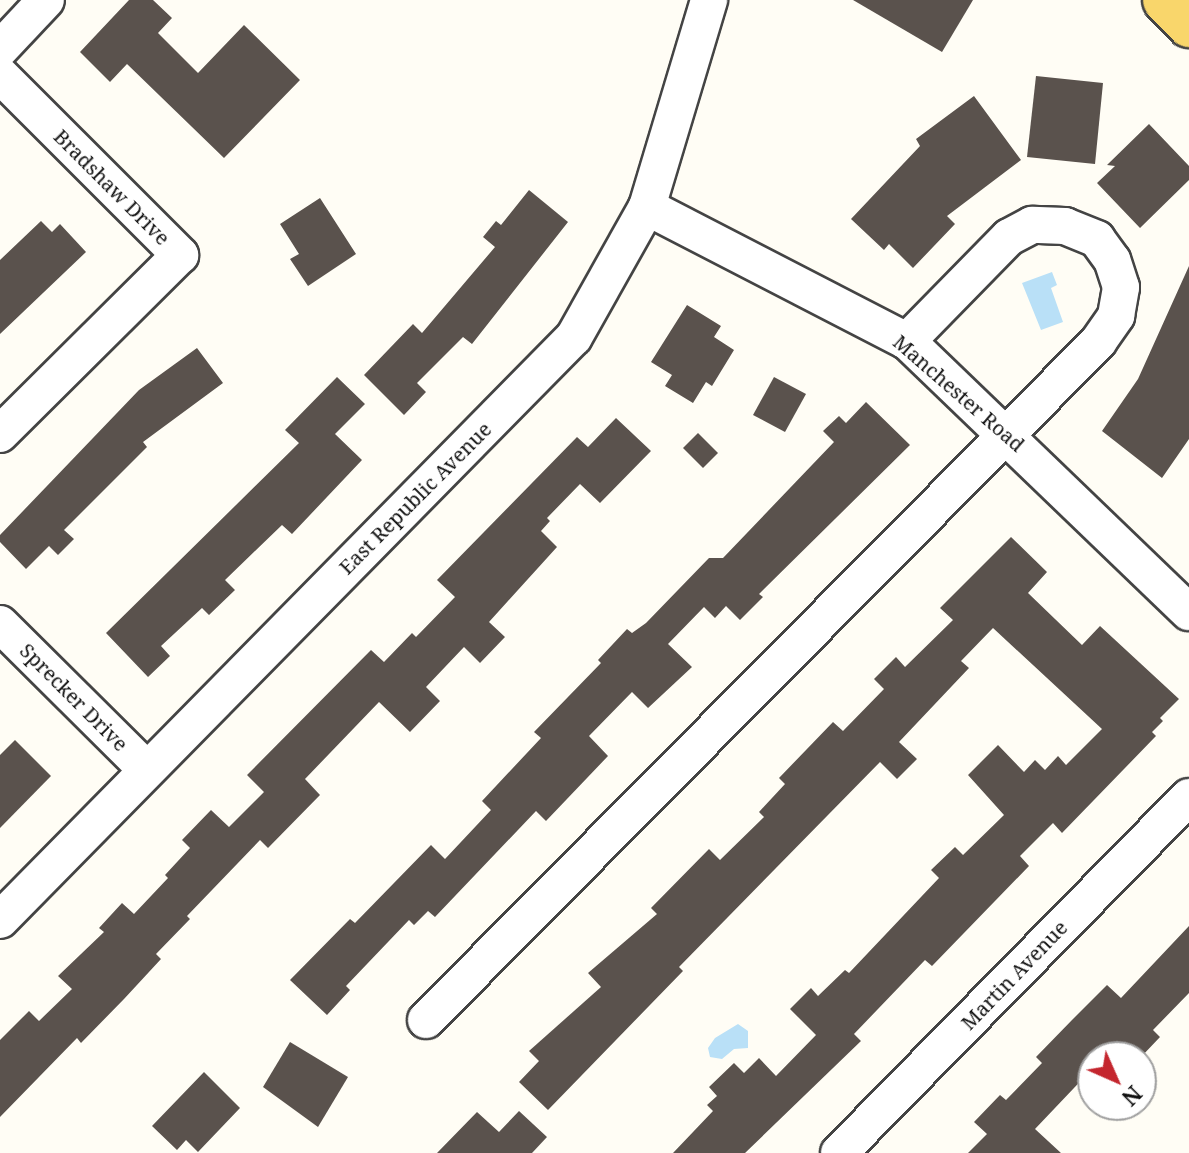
<!DOCTYPE html>
<html>
<head>
<meta charset="utf-8">
<style>
  body { margin:0 }
  #map { position:relative; width:1189px; height:1153px; overflow:hidden; background:#fffdf5; font-family:"Noto Serif",serif }
  div>[style] { position:absolute }
  .water>* { inset:0; background:#b9e0f7 }
  .building>* { inset:0; background:#5a524d }
  .roads { filter:drop-shadow(2px 0 #444) drop-shadow(-2px 0 #444) drop-shadow(0 2px #444) drop-shadow(0 -2px #444) }
  .minor>* { height:36px; margin:-18px; padding:0 18px; transform-origin:18px; border-radius:18px; background:#fff }
  .major>* { height:44px; margin:-22px; padding:0 22px; transform-origin:22px; border-radius:22px; background:#f9d66b }
  span { translate:-50% -50%; white-space:nowrap; text-align:center; line-height:1.15; -webkit-text-stroke:8px #fff; paint-order:stroke }
  .street-label { font-size:20px; color:#111 }
  .north { position:absolute; left:1077px; top:1041px; width:80px; height:80px; box-sizing:border-box; background:#fff; border:2px solid #a0a0a0; border-radius:50%; rotate:135deg; font-size:22px; font-weight:700; line-height:32px; text-align:center; color:#111 }
  .north::after { content:''; display:block; margin:auto; width:28px; height:36px; background:#c4262e; clip-path:polygon(50% 0,100% 100%,50% 72%,0 100%) }
</style>
</head>
<body>
<div id="map">
  <div class="water">
    <div style="clip-path:polygon(1052px 272px,1057px 285px,1051px 288px,1063px 322px,1041px 330px,1022px 283px)"></div>
    <div style="clip-path:polygon(738px 1024px,748px 1031px,748px 1048px,734px 1049px,722px 1059px,710px 1057px,708px 1048px,715px 1038px)"></div>
  </div>
  <div class="building">
    <div style="clip-path:polygon(129px 0,153px 0,172px 18px,158px 33px,198px 73px,244px 25px,300px 80px,224px 158px,127px 64px,110px 82px,80px 52px)"></div>
    <div style="clip-path:polygon(853px 0,973px 0,942px 52px)"></div>
    <div style="clip-path:polygon(1036px 76px,1103px 83px,1095px 164px,1027px 157px)"></div>
    <div style="clip-path:polygon(974px 96px,1021px 160px,947px 216px,955px 224px,913px 268px,889px 244px,884px 250px,851px 219px,920px 146px,916px 139px)"></div>
    <div style="clip-path:polygon(1149px 124px,1189px 166px,1189px 180px,1140px 228px,1097px 183px,1115px 166px,1107px 165px)"></div>
    <div style="clip-path:polygon(529px 190px,568px 222px,472px 344px,463px 337px,417px 383px,426px 392px,404px 415px,364px 375px,413px 324px,422px 333px,495px 247px,483px 237px,496px 221px,501px 225px)"></div>
    <div style="clip-path:polygon(320px 198px,356px 254px,308px 286px,290px 259px,299px 254px,280px 224px)"></div>
    <div style="clip-path:polygon(41px 221px,52px 232px,60px 224px,86px 252px,0 334px,0 260px)"></div>
    <div style="clip-path:polygon(1189px 266px,1189px 439px,1162px 478px,1102px 431px,1138px 379px)"></div>
    <div style="clip-path:polygon(687px 305px,721px 326px,714px 337px,734px 350px,712px 386px,706px 382px,693px 403px,665px 386px,672px 375px,651px 362px)"></div>
    <div style="clip-path:polygon(197px 348px,223px 383px,143px 442px,147px 447px,64px 530px,74px 539px,58px 555px,49px 546px,26px 569px,0 542px,0 535px,139px 390px)"></div>
    <div style="clip-path:polygon(337px 377px,365px 404px,335px 434px,362px 460px,292px 534px,282px 525px,225px 580px,235px 590px,209px 615px,202px 608px,161px 646px,170px 656px,148px 677px,106px 633px,299px 443px,285px 430px)"></div>
    <div style="clip-path:polygon(774px 377px,806px 394px,785px 432px,753px 415px)"></div>
    <div style="clip-path:polygon(866px 402px,910px 445px,759px 594px,763px 597px,740px 620px,726px 606px,715px 618px,704px 607px,668px 644px,692px 667px,648px 708px,632px 692px,589px 736px,608px 756px,546px 821px,536px 811px,435px 917px,428px 911px,414px 925px,409px 920px,346px 986px,350px 990px,327px 1015px,290px 980px,350px 919px,355px 923px,431px 845px,445px 859px,491px 810px,482px 801px,541px 738px,534px 732px,601px 663px,598px 660px,627px 629px,632px 633px,646px 623px,709px 558px,723px 558px,834px 442px,823px 431px,839px 416px,846px 423px)"></div>
    <div style="clip-path:polygon(616px 418px,651px 451px,600px 503px,580px 484px,547px 518px,550px 521px,541px 531px,557px 547px,489px 622px,505px 637px,480px 663px,464px 647px,426px 687px,440px 701px,410px 732px,379px 702px,305px 779px,320px 795px,268px 848px,260px 840px,187px 916px,190px 919px,156px 954px,161px 959px,124px 999px,81px 1043px,77px 1038px,0 1117px,0 1040px,29px 1011px,39px 1021px,72px 989px,58px 976px,104px 932px,99px 928px,122px 903px,134px 914px,168px 878px,165px 875px,190px 848px,182px 840px,211px 810px,229px 827px,264px 792px,247px 775px,371px 650px,384px 662px,412px 633px,416px 637px,455px 597px,437px 580px,577px 437px,588px 447px)"></div>
    <div style="clip-path:polygon(698px 433px,718px 453px,703px 468px,683px 448px)"></div>
    <div style="clip-path:polygon(1011px 537px,1047px 572px,1028px 593px,1082px 645px,1100px 626px,1179px 699px,1160px 718px,1163px 721px,1152px 732px,1156px 736px,1062px 833px,1053px 823px,1020px 856px,1029px 866px,932px 966px,925px 960px,854px 1034px,861px 1041px,745px 1153px,673px 1153px,713px 1111px,707px 1105px,717px 1096px,709px 1087px,734px 1063px,744px 1073px,759px 1058px,776px 1076px,816px 1035px,790px 1009px,811px 988px,818px 996px,845px 970px,849px 973px,939px 878px,931px 870px,955px 847px,963px 855px,1004px 815px,968px 775px,998px 745px,1024px 772px,1035px 760px,1045px 770px,1058px 756px,1066px 765px,1102px 729px,993px 628px,961px 661px,969px 668px,899px 742px,917px 759px,897px 779px,880px 762px,679px 967px,683px 971px,548px 1110px,519px 1082px,539px 1061px,529px 1051px,601px 987px,588px 973px,657px 914px,651px 908px,709px 849px,720px 860px,764px 817px,759px 812px,785px 784px,779px 778px,833px 722px,843px 731px,884px 689px,874px 679px,896px 657px,905px 667px,953px 620px,940px 608px)"></div>
    <div style="clip-path:polygon(15px 740px,51px 776px,0 828px,0 755px)"></div>
    <div style="clip-path:polygon(1189px 926px,1189px 993px,1153px 1030px,1160px 1037px,1141px 1057px,1132px 1057px,1118px 1042px,1104px 1057px,1093px 1057px,1093px 1068px,1035px 1129px,1061px 1153px,968px 1153px,987px 1134px,974px 1122px,1000px 1095px,1006px 1100px,1042px 1063px,1036px 1057px,1072px 1020px,1107px 985px,1121px 998px)"></div>
    <div style="clip-path:polygon(290px 1042px,348px 1077px,318px 1127px,263px 1087px)"></div>
    <div style="clip-path:polygon(204px 1072px,240px 1108px,198px 1152px,186px 1140px,177px 1150px,152px 1126px)"></div>
    <div style="clip-path:polygon(519px 1111px,547px 1137px,532px 1153px,437px 1153px,477px 1112px,499px 1132px)"></div>
  </div>
  <div class="roads">
    <div class="minor">
      <div style="left:0;top:49px;width:67px;rotate:-46.8deg"></div>
      <div style="left:0;top:75px;width:255px;rotate:45deg"></div>
      <div style="left:180px;top:255px;width:254px;rotate:135.2deg"></div>
      <div style="left:647px;top:207px;width:292px;rotate:27.3deg"></div>
      <div style="left:907px;top:341px;width:391px;rotate:43.9deg"></div>
      <div style="left:0;top:624px;width:207px;rotate:44.8deg"></div>
      <div style="left:0;top:920px;width:818px;rotate:-45.45deg"></div>
      <div style="left:574px;top:337px;width:149px;rotate:-60.7deg"></div>
      <div style="left:647px;top:207px;width:216px;rotate:-73.3deg"></div>
      <div style="left:426px;top:1020px;width:955px;rotate:-45.25deg"></div>
      <div style="left:1098px;top:342px;width:32px;rotate:-55deg"></div>
      <div style="left:1116px;top:316px;width:29px;rotate:-80deg"></div>
      <div style="left:1121px;top:287px;width:28px;rotate:-108deg"></div>
      <div style="left:1112px;top:260px;width:26px;rotate:-126deg"></div>
      <div style="left:1097px;top:239px;width:35px;rotate:-158deg"></div>
      <div style="left:1065px;top:226px;width:33px;rotate:-178deg"></div>
      <div style="left:1032px;top:225px;width:26px;rotate:152deg"></div>
      <div style="left:1009px;top:237px;width:146px;rotate:134.4deg"></div>
      <div style="left:839px;top:1153px;width:499px;rotate:-45.5deg"></div>
    </div>
    <div class="major">
      <div style="left:1165px;top:0;width:35px;rotate:46deg"></div>
    </div>
  </div>
  <div class="street-label">
    <span style="left:112px;top:187px;rotate:45deg">Bradshaw Drive</span>
    <span style="left:959px;top:393px;rotate:41deg">Manchester Road</span>
    <span style="left:415px;top:498px;rotate:-45deg">East Republic Avenue</span>
    <span style="left:74px;top:697px;rotate:45deg">Sprecker Drive</span>
    <span style="left:1014px;top:975px;rotate:-46deg">Martin Avenue</span>
  </div>
  <div class="north">N</div>
</div>
</body>
</html>
